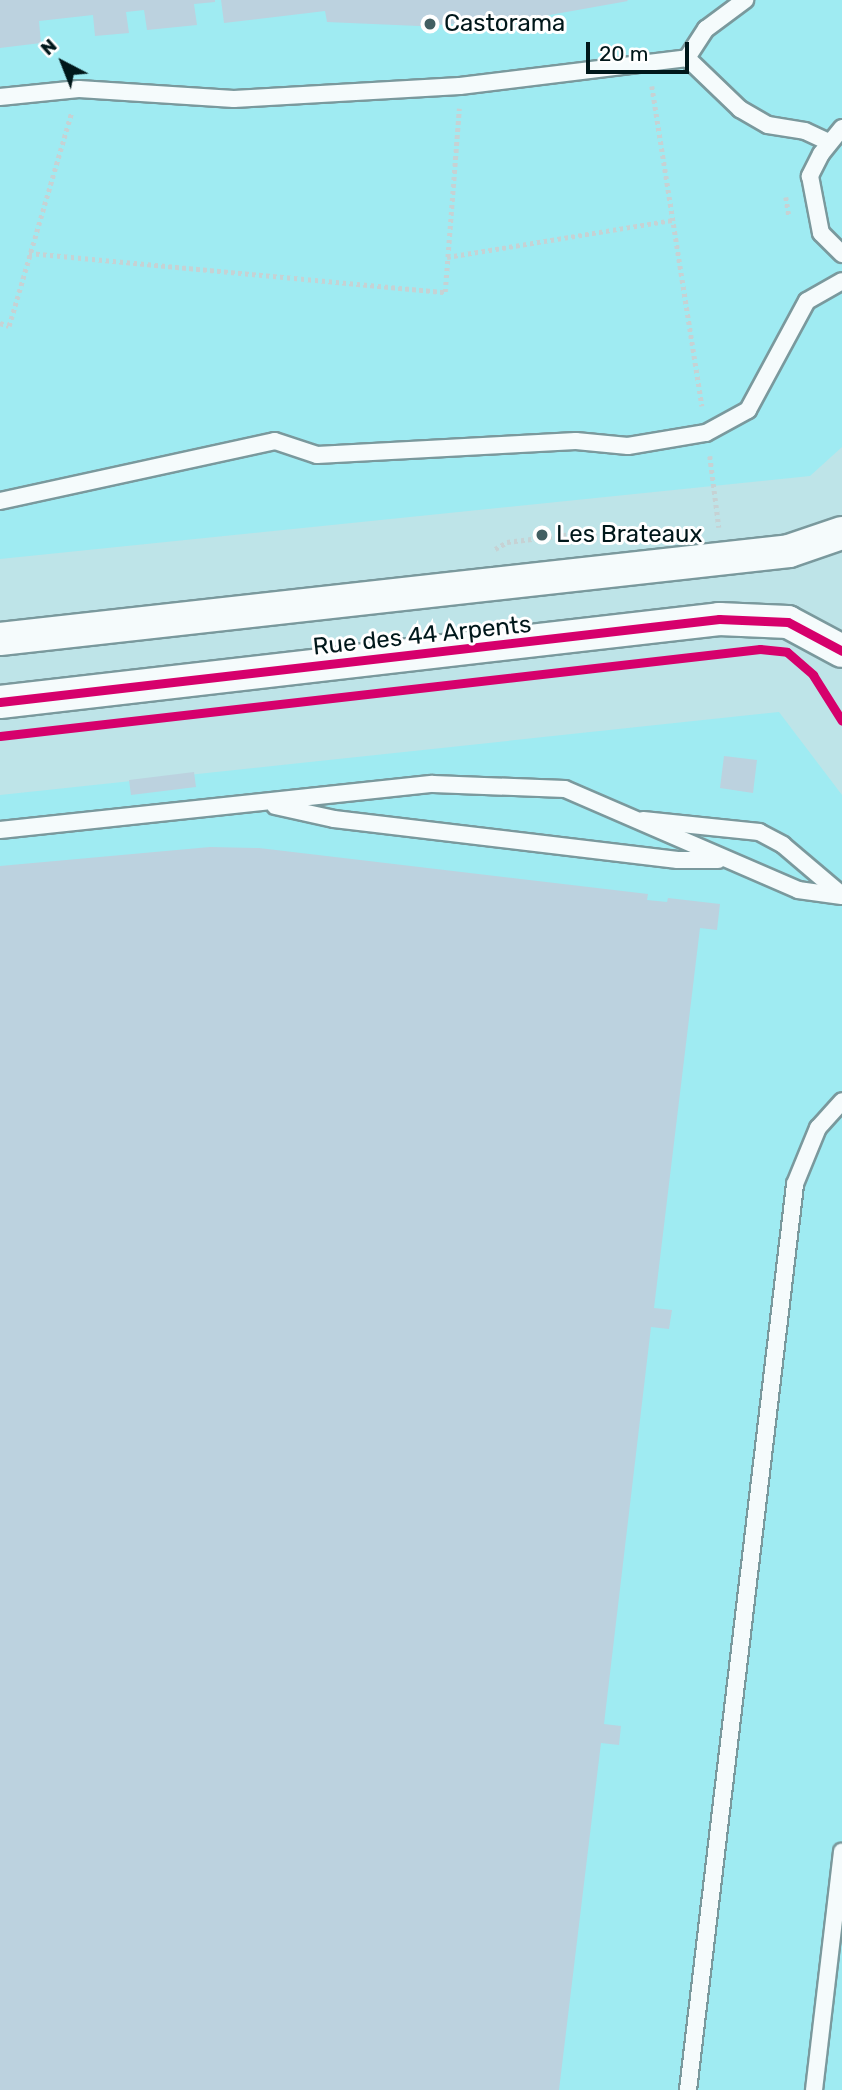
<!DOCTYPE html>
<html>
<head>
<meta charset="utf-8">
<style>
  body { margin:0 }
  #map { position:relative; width:842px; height:2090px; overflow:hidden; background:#bee4e8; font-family:Rubik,sans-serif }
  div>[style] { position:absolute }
  .built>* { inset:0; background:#9febf2 }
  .building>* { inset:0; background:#bcd2df }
  .path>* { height:4.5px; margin-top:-2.25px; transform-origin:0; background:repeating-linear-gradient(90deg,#c6d2d4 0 3.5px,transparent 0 7px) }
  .roads { filter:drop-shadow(2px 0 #7a999d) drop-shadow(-2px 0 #7a999d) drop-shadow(0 2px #7a999d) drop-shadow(0 -2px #7a999d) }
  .service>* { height:16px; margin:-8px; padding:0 8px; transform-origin:8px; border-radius:8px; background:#f5fbfc }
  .minor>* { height:32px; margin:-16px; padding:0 16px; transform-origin:16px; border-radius:16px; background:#f5fbfc }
  .cycleway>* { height:9px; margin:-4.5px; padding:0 4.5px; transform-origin:4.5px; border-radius:4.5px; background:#d6006c }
  .dots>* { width:19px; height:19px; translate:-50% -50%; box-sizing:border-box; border:4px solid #fff; border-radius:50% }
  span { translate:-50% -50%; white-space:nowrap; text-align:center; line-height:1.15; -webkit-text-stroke:6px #fff; paint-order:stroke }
  .poi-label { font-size:24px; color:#00171a }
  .left { translate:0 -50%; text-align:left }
  .street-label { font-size:24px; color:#00171a }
  .north { position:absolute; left:28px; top:28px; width:70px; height:70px; -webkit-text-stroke:5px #fff; paint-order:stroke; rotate:318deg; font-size:19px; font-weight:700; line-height:28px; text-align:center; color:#00171a }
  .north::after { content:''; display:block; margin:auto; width:24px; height:32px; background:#00171a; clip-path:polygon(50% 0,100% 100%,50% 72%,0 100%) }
  .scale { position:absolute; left:586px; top:42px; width:103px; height:32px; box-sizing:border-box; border:4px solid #00171a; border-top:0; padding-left:9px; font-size:21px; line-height:24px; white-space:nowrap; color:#00171a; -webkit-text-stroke:5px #fff; paint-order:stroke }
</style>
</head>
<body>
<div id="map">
  <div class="built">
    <div style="clip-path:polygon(0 0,842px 0,842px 447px,810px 476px,0 559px)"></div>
    <div style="clip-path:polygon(779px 712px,842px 795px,842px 2090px,0 2090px,0 795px)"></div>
  </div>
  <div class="building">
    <div style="clip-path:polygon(0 0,215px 0,215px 2px,194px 4px,197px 25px,147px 30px,144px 10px,126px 12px,129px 33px,95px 36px,93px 15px,39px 21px,41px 43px,0 48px)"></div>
    <div style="clip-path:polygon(221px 0,627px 0,628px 1px,516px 21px,419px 26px,327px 22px,325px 11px,224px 23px)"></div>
    <div style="clip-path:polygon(724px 756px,757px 760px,753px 793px,720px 788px)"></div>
    <div style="clip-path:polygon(194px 772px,196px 787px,131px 795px,129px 780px)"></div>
    <div style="clip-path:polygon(210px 847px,259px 848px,648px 894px,647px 900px,667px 902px,668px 898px,720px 904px,717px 930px,700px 928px,654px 1308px,672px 1310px,669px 1329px,651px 1327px,604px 1724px,621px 1726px,619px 1745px,601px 1743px,559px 2090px,0 2090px,0 866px)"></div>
  </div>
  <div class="path">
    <div style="left:652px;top:86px;width:324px;rotate:81.1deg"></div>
    <div style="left:786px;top:197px;width:19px;rotate:81deg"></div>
    <div style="left:29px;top:253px;width:418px;rotate:5.4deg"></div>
    <div style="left:445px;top:292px;width:184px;rotate:-85.6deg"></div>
    <div style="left:447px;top:257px;width:228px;rotate:-9.3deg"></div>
    <div style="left:0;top:323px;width:9px;rotate:18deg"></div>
    <div style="left:9px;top:326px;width:221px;rotate:-73.7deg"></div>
    <div style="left:710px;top:456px;width:72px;rotate:82.8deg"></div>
    <div style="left:495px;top:549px;width:14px;rotate:-30deg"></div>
    <div style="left:507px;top:542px;width:74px;rotate:-7deg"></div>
    <div style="left:580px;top:533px;width:19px;rotate:12deg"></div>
  </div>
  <div class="roads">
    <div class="service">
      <div style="left:687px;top:58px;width:35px;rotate:-57deg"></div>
      <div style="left:706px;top:29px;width:49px;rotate:-36.6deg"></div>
      <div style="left:0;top:97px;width:79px;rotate:-5.8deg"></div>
      <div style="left:79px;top:89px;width:155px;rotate:3.7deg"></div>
      <div style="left:234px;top:99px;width:226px;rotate:-3.3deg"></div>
      <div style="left:460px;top:86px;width:229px;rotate:-7deg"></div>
      <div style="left:687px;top:58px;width:74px;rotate:43.9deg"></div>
      <div style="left:740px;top:109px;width:32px;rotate:30deg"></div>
      <div style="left:768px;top:125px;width:37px;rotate:9deg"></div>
      <div style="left:805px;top:131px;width:26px;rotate:25deg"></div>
      <div style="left:842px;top:128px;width:33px;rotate:129deg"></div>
      <div style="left:821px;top:154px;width:25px;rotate:117deg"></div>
      <div style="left:810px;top:176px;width:58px;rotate:79.1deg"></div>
      <div style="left:821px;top:233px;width:30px;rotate:45deg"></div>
      <div style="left:0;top:501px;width:281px;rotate:-12.3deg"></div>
      <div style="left:275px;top:441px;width:44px;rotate:18.4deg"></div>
      <div style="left:317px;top:455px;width:259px;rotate:-3.1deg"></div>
      <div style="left:576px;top:441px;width:52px;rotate:5.5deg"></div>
      <div style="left:628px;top:446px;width:79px;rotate:-9.5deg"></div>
      <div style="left:706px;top:433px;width:48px;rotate:-28.7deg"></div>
      <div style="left:748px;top:410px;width:124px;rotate:-61.6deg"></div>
      <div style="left:807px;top:301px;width:40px;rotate:-29.7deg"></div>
      <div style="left:275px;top:806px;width:60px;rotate:12.4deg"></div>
      <div style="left:334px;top:819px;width:346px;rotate:6.8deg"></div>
      <div style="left:678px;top:860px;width:40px"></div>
      <div style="left:643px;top:820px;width:117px;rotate:5.9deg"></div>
      <div style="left:759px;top:832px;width:27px;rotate:28deg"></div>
      <div style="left:783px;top:845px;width:77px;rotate:40.3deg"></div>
      <div style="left:0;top:830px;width:435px;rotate:-6.1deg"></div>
      <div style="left:433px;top:784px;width:132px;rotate:2.2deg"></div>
      <div style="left:565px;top:789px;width:254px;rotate:23.4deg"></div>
      <div style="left:798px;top:890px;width:44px;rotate:7.8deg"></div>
      <div style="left:688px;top:2090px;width:912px;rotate:-83.26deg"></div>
      <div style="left:795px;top:1184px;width:61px;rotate:-67.7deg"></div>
      <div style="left:818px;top:1128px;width:36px;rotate:-48deg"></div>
      <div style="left:814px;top:2090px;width:240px;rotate:-83.3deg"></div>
    </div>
    <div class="minor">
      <div style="left:0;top:639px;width:794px;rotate:-6.36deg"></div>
      <div style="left:789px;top:551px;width:56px;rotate:-18.8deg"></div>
      <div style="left:0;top:702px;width:724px;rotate:-6.58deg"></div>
      <div style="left:719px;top:619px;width:69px;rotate:2.5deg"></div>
      <div style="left:788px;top:622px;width:61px;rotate:28.2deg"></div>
    </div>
  </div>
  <div class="cycleway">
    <div style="left:0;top:702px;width:724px;rotate:-6.58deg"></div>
    <div style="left:719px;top:619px;width:69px;rotate:2.5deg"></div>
    <div style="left:788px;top:622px;width:61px;rotate:28.2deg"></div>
    <div style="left:0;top:736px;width:765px;rotate:-6.53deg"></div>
    <div style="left:760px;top:649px;width:27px;rotate:6deg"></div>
    <div style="left:787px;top:652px;width:35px;rotate:41deg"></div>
    <div style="left:813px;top:675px;width:54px;rotate:57.8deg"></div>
  </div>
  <div class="dots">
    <div style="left:430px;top:24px;background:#425f62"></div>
    <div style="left:542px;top:535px;background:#425f62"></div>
  </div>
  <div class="poi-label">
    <span class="left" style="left:444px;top:24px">Castorama</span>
    <span class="left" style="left:556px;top:535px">Les Brateaux</span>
  </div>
  <div class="street-label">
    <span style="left:422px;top:636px;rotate:-6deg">Rue des 44 Arpents</span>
  </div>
  <div class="north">N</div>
  <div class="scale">20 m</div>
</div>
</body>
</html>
